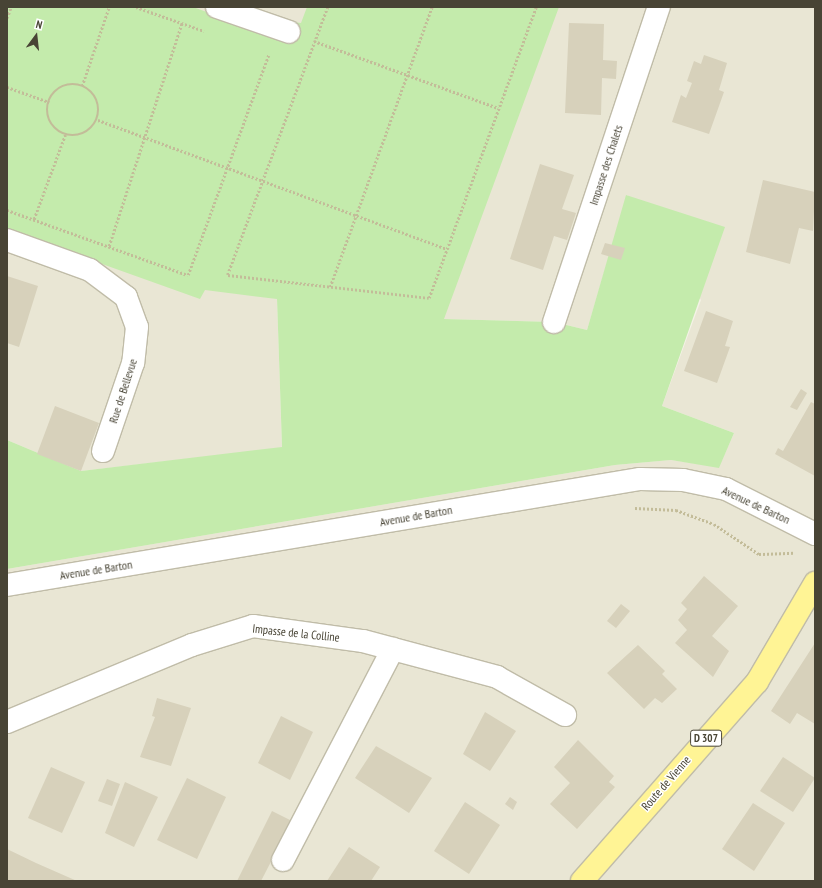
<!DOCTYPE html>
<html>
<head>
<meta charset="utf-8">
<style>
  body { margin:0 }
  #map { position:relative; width:822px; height:888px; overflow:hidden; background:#f4f2e6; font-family:"PT Sans Narrow",sans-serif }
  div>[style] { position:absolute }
  .residential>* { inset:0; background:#e9e6d4 }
  .green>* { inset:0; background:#c4ebac }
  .building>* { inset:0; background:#d7d1bb }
  .path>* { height:2.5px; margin-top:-1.25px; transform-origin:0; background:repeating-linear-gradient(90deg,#c3bc99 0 2px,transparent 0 4px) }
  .path>.ring { margin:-1.25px; padding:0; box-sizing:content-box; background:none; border:2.5px solid #c3bc99; border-radius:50% }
  .roads { filter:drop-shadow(1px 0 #c0bca8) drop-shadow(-1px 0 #c0bca8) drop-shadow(0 1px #c0bca8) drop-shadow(0 -1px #c0bca8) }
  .minor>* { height:22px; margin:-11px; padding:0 11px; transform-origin:11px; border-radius:11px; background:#fff }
  .major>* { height:22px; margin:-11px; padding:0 11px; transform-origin:11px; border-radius:11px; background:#fff495 }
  span { translate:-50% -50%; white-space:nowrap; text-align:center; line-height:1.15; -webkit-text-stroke:3px #fff; paint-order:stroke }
  .shield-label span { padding:1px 3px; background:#fff; border:1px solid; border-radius:3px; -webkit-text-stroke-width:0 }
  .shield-label { font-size:11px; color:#484435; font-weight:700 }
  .street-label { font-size:12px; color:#484435 }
  .frame { position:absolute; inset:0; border:8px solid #484435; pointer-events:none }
  .north { position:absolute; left:16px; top:16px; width:40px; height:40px; -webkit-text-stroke:3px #fff; paint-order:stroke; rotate:15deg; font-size:11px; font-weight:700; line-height:16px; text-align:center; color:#484435 }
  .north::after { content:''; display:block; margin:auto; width:14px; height:18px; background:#484435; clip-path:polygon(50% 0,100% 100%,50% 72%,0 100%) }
</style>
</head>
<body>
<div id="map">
  <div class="residential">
    <div style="clip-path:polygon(7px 7px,815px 7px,815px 881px,7px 881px,7px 569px,615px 465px,671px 460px,719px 467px,734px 433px,662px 406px,701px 300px,627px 195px,587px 330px,554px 322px,444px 319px,277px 299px,282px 448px,81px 471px,7px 440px)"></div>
  </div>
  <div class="green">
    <div style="clip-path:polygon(7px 7px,193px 7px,286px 41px,294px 22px,301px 23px,307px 7px,559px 7px,444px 319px,554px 322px,587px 330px,626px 195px,725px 227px,662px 406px,734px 433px,719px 468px,671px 460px,615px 465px,7px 569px,7px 440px,81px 471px,282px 447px,277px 299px,205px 290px,200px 299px,7px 230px)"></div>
  </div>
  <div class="building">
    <div style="clip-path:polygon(569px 23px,604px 24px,603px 60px,617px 61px,616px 79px,602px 78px,601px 115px,565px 113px)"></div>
    <div style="clip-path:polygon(704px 55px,727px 63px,719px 90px,724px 92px,709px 134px,672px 122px,681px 95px,686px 98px,692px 83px,687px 81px,694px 61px,701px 64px)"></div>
    <div style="clip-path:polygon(540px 164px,574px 175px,562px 209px,576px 213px,567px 240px,554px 236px,543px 270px,510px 259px)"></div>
    <div style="clip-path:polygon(763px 180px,815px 192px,813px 231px,799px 228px,790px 264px,746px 252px)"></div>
    <div style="clip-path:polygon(605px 243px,625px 248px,621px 260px,601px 254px)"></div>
    <div style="clip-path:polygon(7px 276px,38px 286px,19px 347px,7px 343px)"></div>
    <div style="clip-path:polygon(706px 311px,733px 321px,725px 346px,730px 347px,717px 383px,684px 371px)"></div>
    <div style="clip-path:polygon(801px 389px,807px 393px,797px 410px,790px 407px)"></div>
    <div style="clip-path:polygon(811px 402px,815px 404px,815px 476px,775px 454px,778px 448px,783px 451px)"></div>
    <div style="clip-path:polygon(55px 406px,99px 423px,81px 471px,37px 454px)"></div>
    <div style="clip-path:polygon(704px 576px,738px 606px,712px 636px,729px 651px,713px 677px,675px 643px,687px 630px,678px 620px,687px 609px,681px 603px)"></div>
    <div style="clip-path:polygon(621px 604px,630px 611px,616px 628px,607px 621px)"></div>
    <div style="clip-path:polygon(815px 643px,815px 724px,797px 713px,790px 724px,771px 711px)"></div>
    <div style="clip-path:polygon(638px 645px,665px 671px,662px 674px,677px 689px,662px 703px,655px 698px,644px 709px,607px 673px)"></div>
    <div style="clip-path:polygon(157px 698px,191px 708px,171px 766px,140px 757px,155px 717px,152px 716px)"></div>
    <div style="clip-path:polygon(485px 712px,516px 731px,490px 771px,463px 754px)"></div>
    <div style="clip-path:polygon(281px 716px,313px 732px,290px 780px,258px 763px)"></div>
    <div style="clip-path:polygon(578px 740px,614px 776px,609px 782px,615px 787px,577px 829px,550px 804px,570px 783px,554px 767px)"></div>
    <div style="clip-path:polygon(376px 746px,432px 778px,409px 813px,355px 778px)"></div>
    <div style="clip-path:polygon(783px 757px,815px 778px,793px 812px,760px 791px)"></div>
    <div style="clip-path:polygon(51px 767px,85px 782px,62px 833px,28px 818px)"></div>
    <div style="clip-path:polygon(187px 778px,226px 797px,197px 859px,157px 840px)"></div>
    <div style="clip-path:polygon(107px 779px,120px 784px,112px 806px,98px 801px)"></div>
    <div style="clip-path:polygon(125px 782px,158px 797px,134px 847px,105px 833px)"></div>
    <div style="clip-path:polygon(510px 797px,517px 802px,513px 810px,505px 804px)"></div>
    <div style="clip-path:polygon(465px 802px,500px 825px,469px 874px,434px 851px)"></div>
    <div style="clip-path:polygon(753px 803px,785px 823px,754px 871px,722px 849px)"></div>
    <div style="clip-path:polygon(272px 811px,292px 821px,261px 881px,237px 881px)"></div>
    <div style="clip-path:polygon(349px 847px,380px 867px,371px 881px,327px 881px)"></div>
    <div style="clip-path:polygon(7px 849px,36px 863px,77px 881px,7px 881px)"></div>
  </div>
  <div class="path">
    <div style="left:136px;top:7px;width:72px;rotate:19.4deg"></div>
    <div style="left:328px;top:7px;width:286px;rotate:110.5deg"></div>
    <div style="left:228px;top:275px;width:202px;rotate:6.5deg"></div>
    <div style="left:429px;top:298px;width:310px;rotate:-69.8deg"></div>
    <div style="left:7px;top:18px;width:12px;rotate:-70deg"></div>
    <div style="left:314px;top:41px;width:196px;rotate:20deg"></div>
    <div class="ring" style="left:47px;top:84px;width:49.5px;height:49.5px"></div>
    <div style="left:82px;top:86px;width:83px;rotate:-71.1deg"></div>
    <div style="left:7px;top:87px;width:45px;rotate:19.7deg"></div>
    <div style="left:98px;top:120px;width:371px;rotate:20.3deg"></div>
    <div style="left:7px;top:210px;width:192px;rotate:19.8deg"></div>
    <div style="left:188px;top:275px;width:235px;rotate:-69.9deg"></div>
    <div style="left:34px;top:219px;width:90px;rotate:-69.7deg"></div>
    <div style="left:109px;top:246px;width:235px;rotate:-71.9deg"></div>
    <div style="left:330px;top:287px;width:298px;rotate:-70deg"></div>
    <div style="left:635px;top:508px;width:41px;rotate:2.8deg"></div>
    <div style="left:676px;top:510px;width:40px;rotate:20.2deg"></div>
    <div style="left:714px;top:524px;width:54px;rotate:33.7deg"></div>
    <div style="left:759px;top:554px;width:35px;rotate:-2deg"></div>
  </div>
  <div class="roads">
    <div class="minor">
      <div style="left:217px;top:7px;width:76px;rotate:19.1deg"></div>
      <div style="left:7px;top:240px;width:88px;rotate:19.9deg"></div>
      <div style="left:90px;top:270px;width:45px;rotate:36.9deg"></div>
      <div style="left:126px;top:297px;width:32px;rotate:70deg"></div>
      <div style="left:137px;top:327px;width:36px;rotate:96deg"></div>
      <div style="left:133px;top:363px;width:93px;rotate:108.8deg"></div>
      <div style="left:554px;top:322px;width:332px;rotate:-71.6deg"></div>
      <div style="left:7px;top:585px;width:642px;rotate:-9.51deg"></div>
      <div style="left:640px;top:479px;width:43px;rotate:1.3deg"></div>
      <div style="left:683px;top:480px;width:44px;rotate:11.8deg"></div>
      <div style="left:726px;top:489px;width:100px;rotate:26.8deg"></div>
      <div style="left:7px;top:722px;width:200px;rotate:-22.6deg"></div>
      <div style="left:192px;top:645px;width:64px;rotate:-17.3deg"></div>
      <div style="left:253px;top:626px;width:111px;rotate:7.8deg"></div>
      <div style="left:363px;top:641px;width:139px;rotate:15deg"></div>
      <div style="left:497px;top:677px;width:78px;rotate:29.2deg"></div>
      <div style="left:283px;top:860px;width:238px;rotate:-62.5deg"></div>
    </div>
    <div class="major">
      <div style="left:582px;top:881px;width:265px;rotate:-48.7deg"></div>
      <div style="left:757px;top:682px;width:115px;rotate:-59.6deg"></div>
    </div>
  </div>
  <div class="shield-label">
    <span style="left:706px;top:738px">D 307</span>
  </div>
  <div class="street-label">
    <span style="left:606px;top:165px;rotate:-72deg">Impasse des Chalets</span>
    <span style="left:123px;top:391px;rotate:-72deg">Rue de Bellevue</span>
    <span style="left:756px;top:505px;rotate:25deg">Avenue de Barton</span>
    <span style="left:416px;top:516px;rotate:-10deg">Avenue de Barton</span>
    <span style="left:96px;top:570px;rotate:-9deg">Avenue de Barton</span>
    <span style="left:296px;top:633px;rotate:6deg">Impasse de la Colline</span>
    <span style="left:666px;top:783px;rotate:-49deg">Route de Vienne</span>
  </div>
  <div class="frame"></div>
  <div class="north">N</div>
</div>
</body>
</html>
